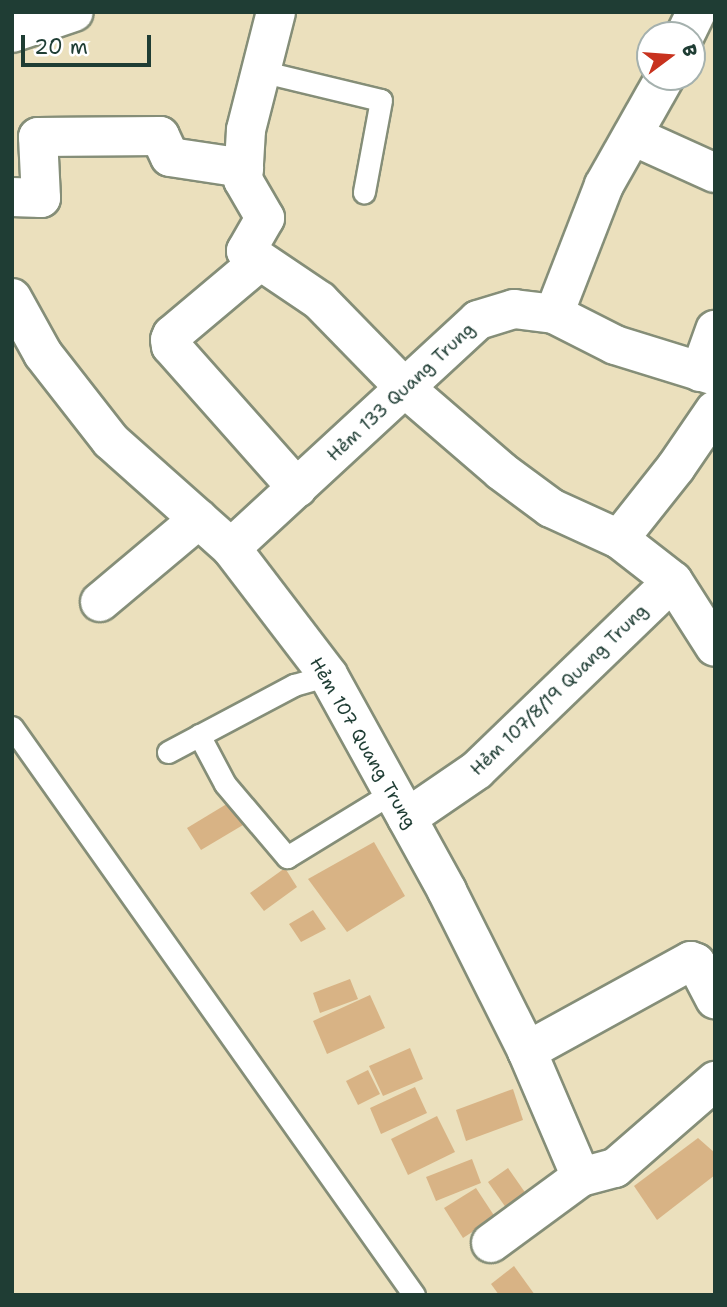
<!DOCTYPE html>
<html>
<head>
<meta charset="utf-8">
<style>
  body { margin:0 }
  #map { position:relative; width:727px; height:1307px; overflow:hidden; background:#ebe0bd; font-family:"Shantell Sans",sans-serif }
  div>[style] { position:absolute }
  .building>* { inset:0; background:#d8b385 }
  .roads { filter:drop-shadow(2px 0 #858e78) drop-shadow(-2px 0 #858e78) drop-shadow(0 2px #858e78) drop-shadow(0 -2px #858e78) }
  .lane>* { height:21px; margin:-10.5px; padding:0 10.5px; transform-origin:10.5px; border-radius:10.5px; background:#fff }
  .street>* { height:38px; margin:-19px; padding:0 19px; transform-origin:19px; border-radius:19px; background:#fff }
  span { translate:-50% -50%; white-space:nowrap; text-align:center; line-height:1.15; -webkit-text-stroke:5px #fff; paint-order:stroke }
  .street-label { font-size:18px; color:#1f3d34 }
  .frame { position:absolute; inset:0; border:14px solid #1f3d34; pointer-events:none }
  .north { position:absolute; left:636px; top:21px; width:70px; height:70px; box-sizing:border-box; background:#fff; border:2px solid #a5b1ae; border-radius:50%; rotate:74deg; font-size:19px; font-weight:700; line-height:28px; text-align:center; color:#1f3d34 }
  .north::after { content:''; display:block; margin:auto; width:24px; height:32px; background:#c8321e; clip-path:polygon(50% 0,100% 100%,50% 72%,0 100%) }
  .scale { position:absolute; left:21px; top:35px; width:130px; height:32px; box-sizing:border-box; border:4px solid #1f3d34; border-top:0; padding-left:9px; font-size:21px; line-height:24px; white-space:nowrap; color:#1f3d34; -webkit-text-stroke:5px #fff; paint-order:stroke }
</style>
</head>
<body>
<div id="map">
  <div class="building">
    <div style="clip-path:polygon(230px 802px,243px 825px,201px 850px,187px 828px)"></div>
    <div style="clip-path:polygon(374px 842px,405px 896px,347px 932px,308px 879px)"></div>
    <div style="clip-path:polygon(285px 868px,297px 887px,264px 911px,250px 893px)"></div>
    <div style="clip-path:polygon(313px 910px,326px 929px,301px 942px,289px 924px)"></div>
    <div style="clip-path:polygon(350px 979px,358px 999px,320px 1013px,313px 993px)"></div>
    <div style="clip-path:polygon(370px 995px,385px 1028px,327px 1054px,313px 1021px)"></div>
    <div style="clip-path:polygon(410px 1048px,423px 1079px,383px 1096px,369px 1066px)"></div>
    <div style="clip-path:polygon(368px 1070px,380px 1094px,358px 1105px,346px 1081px)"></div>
    <div style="clip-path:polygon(415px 1087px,427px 1113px,381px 1134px,370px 1108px)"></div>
    <div style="clip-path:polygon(513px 1089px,523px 1120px,466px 1141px,456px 1110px)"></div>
    <div style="clip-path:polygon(437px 1116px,455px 1152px,408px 1175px,391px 1139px)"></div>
    <div style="clip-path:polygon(698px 1138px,715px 1153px,715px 1175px,657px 1220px,634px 1186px)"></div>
    <div style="clip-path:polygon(472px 1159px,481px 1183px,436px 1201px,426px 1177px)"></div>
    <div style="clip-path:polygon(508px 1168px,538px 1211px,518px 1225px,488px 1182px)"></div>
    <div style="clip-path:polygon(476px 1188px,495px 1217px,463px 1238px,444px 1208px)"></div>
    <div style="clip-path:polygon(514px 1266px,535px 1295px,499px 1295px,491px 1284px)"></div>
  </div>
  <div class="roads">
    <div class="lane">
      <div style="left:260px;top:71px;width:124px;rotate:13.5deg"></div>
      <div style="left:381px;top:100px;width:94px;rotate:100.5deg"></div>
      <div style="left:12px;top:727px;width:696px;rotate:54.71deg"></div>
      <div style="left:199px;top:735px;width:55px;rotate:62deg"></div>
      <div style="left:225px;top:784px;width:96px;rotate:49.7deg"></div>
      <div style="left:287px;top:857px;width:124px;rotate:-31.5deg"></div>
      <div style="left:168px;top:752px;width:143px;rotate:-28deg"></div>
      <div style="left:294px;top:685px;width:35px;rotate:-16deg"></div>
    </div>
    <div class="street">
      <div style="left:276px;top:12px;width:122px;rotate:104.3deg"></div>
      <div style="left:246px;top:130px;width:50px;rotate:93.4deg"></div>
      <div style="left:243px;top:180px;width:44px;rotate:59.9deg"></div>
      <div style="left:265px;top:218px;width:38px;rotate:120deg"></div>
      <div style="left:246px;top:251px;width:89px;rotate:34deg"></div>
      <div style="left:320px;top:301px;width:122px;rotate:45.7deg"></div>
      <div style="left:405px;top:388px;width:127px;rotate:40.8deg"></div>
      <div style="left:501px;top:471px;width:62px;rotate:36.5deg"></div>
      <div style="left:551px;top:508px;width:75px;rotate:24.5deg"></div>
      <div style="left:619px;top:539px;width:68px;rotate:37.9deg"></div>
      <div style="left:673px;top:581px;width:78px;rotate:57.5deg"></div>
      <div style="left:12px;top:33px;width:65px;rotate:-18.7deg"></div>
      <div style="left:685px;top:35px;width:25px;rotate:-64deg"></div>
      <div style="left:633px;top:136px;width:90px;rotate:24.3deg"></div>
      <div style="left:12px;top:197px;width:29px;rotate:2deg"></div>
      <div style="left:41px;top:198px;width:61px;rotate:-92.8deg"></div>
      <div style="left:38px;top:137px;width:122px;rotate:-0.5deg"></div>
      <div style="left:160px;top:136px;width:23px;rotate:65deg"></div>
      <div style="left:170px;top:157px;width:75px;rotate:8.5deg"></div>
      <div style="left:260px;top:261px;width:115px;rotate:139.9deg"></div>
      <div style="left:172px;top:335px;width:5px;rotate:112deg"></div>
      <div style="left:170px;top:340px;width:6px;rotate:81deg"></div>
      <div style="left:171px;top:346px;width:190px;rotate:48.4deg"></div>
      <div style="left:12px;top:298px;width:64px;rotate:61deg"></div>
      <div style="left:43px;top:354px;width:110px;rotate:52deg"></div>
      <div style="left:111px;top:441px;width:161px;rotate:41.7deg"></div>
      <div style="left:231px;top:548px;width:160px;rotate:52.6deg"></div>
      <div style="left:328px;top:675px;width:247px;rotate:61.1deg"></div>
      <div style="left:447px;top:891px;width:179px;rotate:63.4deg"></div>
      <div style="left:527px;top:1051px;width:137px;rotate:66.8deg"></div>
      <div style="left:581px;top:1177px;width:35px;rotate:-15deg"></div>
      <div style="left:615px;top:1168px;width:133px;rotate:-41deg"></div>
      <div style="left:554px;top:314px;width:138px;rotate:-68.8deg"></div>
      <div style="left:604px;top:185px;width:124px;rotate:-60.5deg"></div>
      <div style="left:700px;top:372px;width:45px;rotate:-70.3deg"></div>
      <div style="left:619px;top:539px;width:92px;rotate:-51.6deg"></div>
      <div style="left:676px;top:467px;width:69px;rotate:-55.6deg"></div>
      <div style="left:231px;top:548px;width:336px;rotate:-42.7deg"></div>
      <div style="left:478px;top:320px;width:38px;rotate:-17deg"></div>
      <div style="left:514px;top:309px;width:40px;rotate:7.1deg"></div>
      <div style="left:554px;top:314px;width:68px;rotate:26.9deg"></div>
      <div style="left:615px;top:345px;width:105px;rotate:17.2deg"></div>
      <div style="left:100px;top:602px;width:129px;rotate:-40deg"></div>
      <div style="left:407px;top:818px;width:85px;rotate:-34.4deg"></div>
      <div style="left:477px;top:770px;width:272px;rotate:-44deg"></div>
      <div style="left:527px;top:1051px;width:187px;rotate:-28.8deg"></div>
      <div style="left:691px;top:961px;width:5px;rotate:22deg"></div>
      <div style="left:696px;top:963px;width:41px;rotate:62.2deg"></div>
      <div style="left:491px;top:1243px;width:112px;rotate:-36.3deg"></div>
    </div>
  </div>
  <div class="street-label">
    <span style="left:401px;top:392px;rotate:-43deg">Hẻm 133 Quang Trung</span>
    <span style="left:559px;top:690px;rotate:-44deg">Hẻm 107/8/19 Quang Trung</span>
    <span style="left:363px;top:743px;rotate:60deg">Hẻm 107 Quang Trung</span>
  </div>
  <div class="frame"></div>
  <div class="north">B</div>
  <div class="scale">20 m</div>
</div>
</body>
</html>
